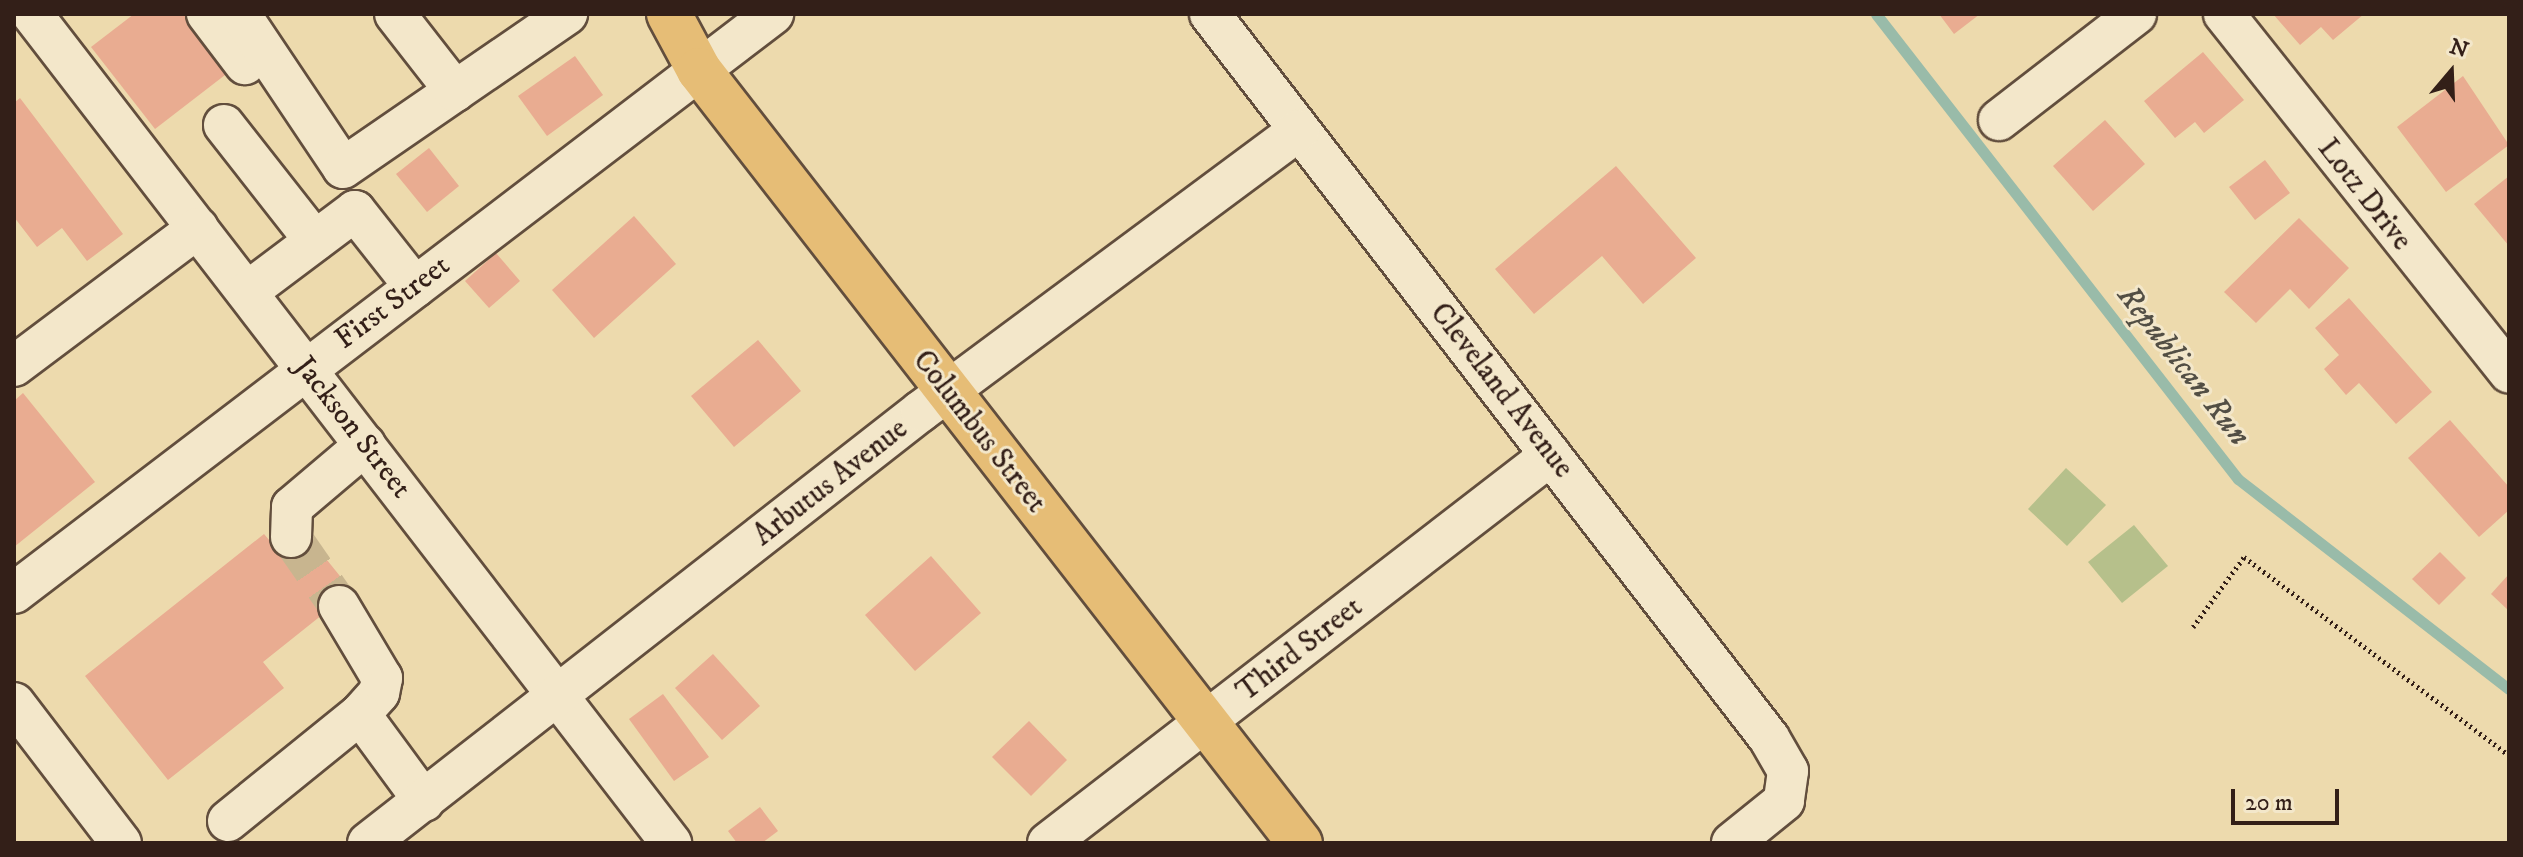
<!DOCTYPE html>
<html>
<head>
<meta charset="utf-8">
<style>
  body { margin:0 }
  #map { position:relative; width:2523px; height:857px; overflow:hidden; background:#eddaad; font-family:"IM FELL DW Pica",serif }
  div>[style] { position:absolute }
  .green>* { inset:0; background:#b6c08b }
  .stream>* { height:11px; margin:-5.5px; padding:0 5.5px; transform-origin:5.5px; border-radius:5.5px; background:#99bba9 }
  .building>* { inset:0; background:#e9ac91 }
  .minor-tunnel>* { height:40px; margin-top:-20px; transform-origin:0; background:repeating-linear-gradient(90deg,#c8b58f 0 40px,transparent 0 60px) }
  .path>* { height:5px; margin-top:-2.5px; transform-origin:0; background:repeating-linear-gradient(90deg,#331f18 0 2px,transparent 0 6px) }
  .roads { filter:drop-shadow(2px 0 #624e3d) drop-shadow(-2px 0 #624e3d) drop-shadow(0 2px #624e3d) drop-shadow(0 -2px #624e3d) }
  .minor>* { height:40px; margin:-20px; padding:0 20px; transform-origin:20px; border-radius:20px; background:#f3e7ca }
  .major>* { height:44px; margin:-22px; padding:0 22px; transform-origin:22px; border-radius:22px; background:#e6bd76 }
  span { translate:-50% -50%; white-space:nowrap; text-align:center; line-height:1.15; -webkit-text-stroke:6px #f3e7ca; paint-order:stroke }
  .street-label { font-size:30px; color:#331f18 }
  .water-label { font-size:32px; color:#524e44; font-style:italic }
  .frame { position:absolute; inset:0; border:16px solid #331f18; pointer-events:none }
  .north { position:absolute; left:2411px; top:32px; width:80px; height:80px; -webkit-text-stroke:6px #f3e7ca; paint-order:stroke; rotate:19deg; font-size:22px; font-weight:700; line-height:32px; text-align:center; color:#331f18 }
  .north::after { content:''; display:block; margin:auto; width:28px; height:36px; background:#331f18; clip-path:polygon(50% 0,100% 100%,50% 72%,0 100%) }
  .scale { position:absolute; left:2231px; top:789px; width:108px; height:36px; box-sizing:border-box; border:4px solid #331f18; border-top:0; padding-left:10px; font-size:24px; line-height:28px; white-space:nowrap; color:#331f18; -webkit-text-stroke:6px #f3e7ca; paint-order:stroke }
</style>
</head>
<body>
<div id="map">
  <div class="green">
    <div style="clip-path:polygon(2066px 468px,2106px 505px,2067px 546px,2028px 509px)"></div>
    <div style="clip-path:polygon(2134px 525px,2168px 566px,2122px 603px,2088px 562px)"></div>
  </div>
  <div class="stream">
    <div style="left:1876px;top:14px;width:589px;rotate:52.1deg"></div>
    <div style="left:2238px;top:479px;width:343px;rotate:37.8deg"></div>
  </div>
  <div class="building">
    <div style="clip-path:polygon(134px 14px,198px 14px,238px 65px,155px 129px,91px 47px)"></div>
    <div style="clip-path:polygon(1939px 14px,1980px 14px,1954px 34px)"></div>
    <div style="clip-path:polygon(2273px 14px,2364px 14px,2333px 40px,2321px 27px,2300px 45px)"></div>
    <div style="clip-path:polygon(2203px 52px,2244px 100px,2204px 133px,2195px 122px,2175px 138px,2144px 101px)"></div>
    <div style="clip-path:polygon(575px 56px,603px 95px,547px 136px,518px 96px)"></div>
    <div style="clip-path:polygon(2463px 76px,2509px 145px,2446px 192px,2397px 127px)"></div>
    <div style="clip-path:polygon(20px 98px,123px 234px,87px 261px,62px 228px,37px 247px,14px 217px,14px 103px)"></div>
    <div style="clip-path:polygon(2105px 120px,2145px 164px,2093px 211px,2053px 166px)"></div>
    <div style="clip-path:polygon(429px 148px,459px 186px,427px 212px,396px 174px)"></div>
    <div style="clip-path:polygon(2265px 160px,2290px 193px,2255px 220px,2229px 187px)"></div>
    <div style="clip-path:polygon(1616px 166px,1696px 258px,1643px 304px,1602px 256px,1534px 314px,1495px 269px)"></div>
    <div style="clip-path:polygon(2509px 176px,2509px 246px,2474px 204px)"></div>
    <div style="clip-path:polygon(634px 216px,676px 264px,594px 338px,552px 290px)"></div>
    <div style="clip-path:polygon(2299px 218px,2349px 268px,2309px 309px,2290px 289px,2256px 323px,2224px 292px)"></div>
    <div style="clip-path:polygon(496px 253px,520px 281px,489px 308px,465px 281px)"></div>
    <div style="clip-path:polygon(2349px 298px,2432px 392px,2396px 424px,2359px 383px,2346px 395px,2324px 369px,2339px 355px,2315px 328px)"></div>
    <div style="clip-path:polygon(758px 340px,801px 391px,734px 447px,691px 396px)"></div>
    <div style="clip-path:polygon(23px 393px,95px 482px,14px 547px,14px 401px)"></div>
    <div style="clip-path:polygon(2450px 420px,2509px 487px,2509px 510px,2479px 537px,2408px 458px)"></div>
    <div style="clip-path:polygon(264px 534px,281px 554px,306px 534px,352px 591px,263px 662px,284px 688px,168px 780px,85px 676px)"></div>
    <div style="clip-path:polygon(2440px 552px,2466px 578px,2439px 605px,2412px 579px)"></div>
    <div style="clip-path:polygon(931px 556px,981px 613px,915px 671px,865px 615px)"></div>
    <div style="clip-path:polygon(2509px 574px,2509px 611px,2491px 594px)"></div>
    <div style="clip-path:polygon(713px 654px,760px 706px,722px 740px,675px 688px)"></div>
    <div style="clip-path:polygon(663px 694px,709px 757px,674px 781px,629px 719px)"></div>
    <div style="clip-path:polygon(1029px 721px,1067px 760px,1031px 796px,992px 757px)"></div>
    <div style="clip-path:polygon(760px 807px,778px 831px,762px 843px,737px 843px,728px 831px)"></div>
  </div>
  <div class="minor-tunnel">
    <div style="left:291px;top:537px;width:84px;rotate:55.2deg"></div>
  </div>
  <div class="path">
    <div style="left:2193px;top:627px;width:87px;rotate:-53.9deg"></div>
    <div style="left:2244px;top:557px;width:331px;rotate:36.8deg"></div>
  </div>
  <div class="roads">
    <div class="minor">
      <div style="left:32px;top:14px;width:1047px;rotate:52.37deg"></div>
      <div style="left:207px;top:14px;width:63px;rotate:52.8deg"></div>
      <div style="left:240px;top:14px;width:185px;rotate:56.2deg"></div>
      <div style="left:343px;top:168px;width:272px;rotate:-34.5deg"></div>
      <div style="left:395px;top:14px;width:98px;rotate:52.1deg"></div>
      <div style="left:1210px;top:14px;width:915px;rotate:52.33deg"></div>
      <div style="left:1769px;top:738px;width:38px;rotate:60deg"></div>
      <div style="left:1788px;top:771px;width:30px;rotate:98deg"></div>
      <div style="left:1784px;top:801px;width:67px;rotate:141.1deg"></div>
      <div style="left:2224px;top:14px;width:458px;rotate:51.5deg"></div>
      <div style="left:1999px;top:120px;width:173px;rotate:-37.7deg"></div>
      <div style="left:224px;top:125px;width:147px;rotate:51.9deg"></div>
      <div style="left:247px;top:292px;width:135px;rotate:-36.9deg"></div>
      <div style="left:355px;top:211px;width:97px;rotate:51.7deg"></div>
      <div style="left:14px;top:366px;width:230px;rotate:-36.9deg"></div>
      <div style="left:291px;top:537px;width:30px;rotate:-88deg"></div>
      <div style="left:292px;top:507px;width:96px;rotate:-40.3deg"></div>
      <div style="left:14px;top:593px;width:955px;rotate:-37.34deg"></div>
      <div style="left:339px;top:606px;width:84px;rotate:59.2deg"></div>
      <div style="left:382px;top:678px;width:15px;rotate:101deg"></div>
      <div style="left:379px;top:693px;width:28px;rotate:132deg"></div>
      <div style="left:14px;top:703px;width:176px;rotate:52.6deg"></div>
      <div style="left:228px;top:821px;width:170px;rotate:-39deg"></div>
      <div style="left:360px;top:714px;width:108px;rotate:53.7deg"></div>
      <div style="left:368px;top:843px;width:702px;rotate:-38deg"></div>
      <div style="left:921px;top:411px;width:471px;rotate:-36.6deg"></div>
      <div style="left:1048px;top:843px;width:635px;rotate:-37.65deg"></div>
    </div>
    <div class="major">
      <div style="left:669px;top:14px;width:64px;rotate:61.8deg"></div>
      <div style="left:699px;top:70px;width:979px;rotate:52.14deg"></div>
    </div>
  </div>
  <div class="street-label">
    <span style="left:2364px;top:195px;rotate:52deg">Lotz Drive</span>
    <span style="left:393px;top:303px;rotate:-37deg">First Street</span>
    <span style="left:1501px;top:391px;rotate:52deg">Cleveland Avenue</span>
    <span style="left:352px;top:428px;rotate:52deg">Jackson Street</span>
    <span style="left:979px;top:432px;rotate:52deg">Columbus Street</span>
    <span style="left:831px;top:483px;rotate:-38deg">Arbutus Avenue</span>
    <span style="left:1300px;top:650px;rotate:-38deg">Third Street</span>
  </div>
  <div class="water-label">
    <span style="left:2183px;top:366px;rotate:52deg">Republican Run</span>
  </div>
  <div class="frame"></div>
  <div class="north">N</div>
  <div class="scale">20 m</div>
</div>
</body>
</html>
